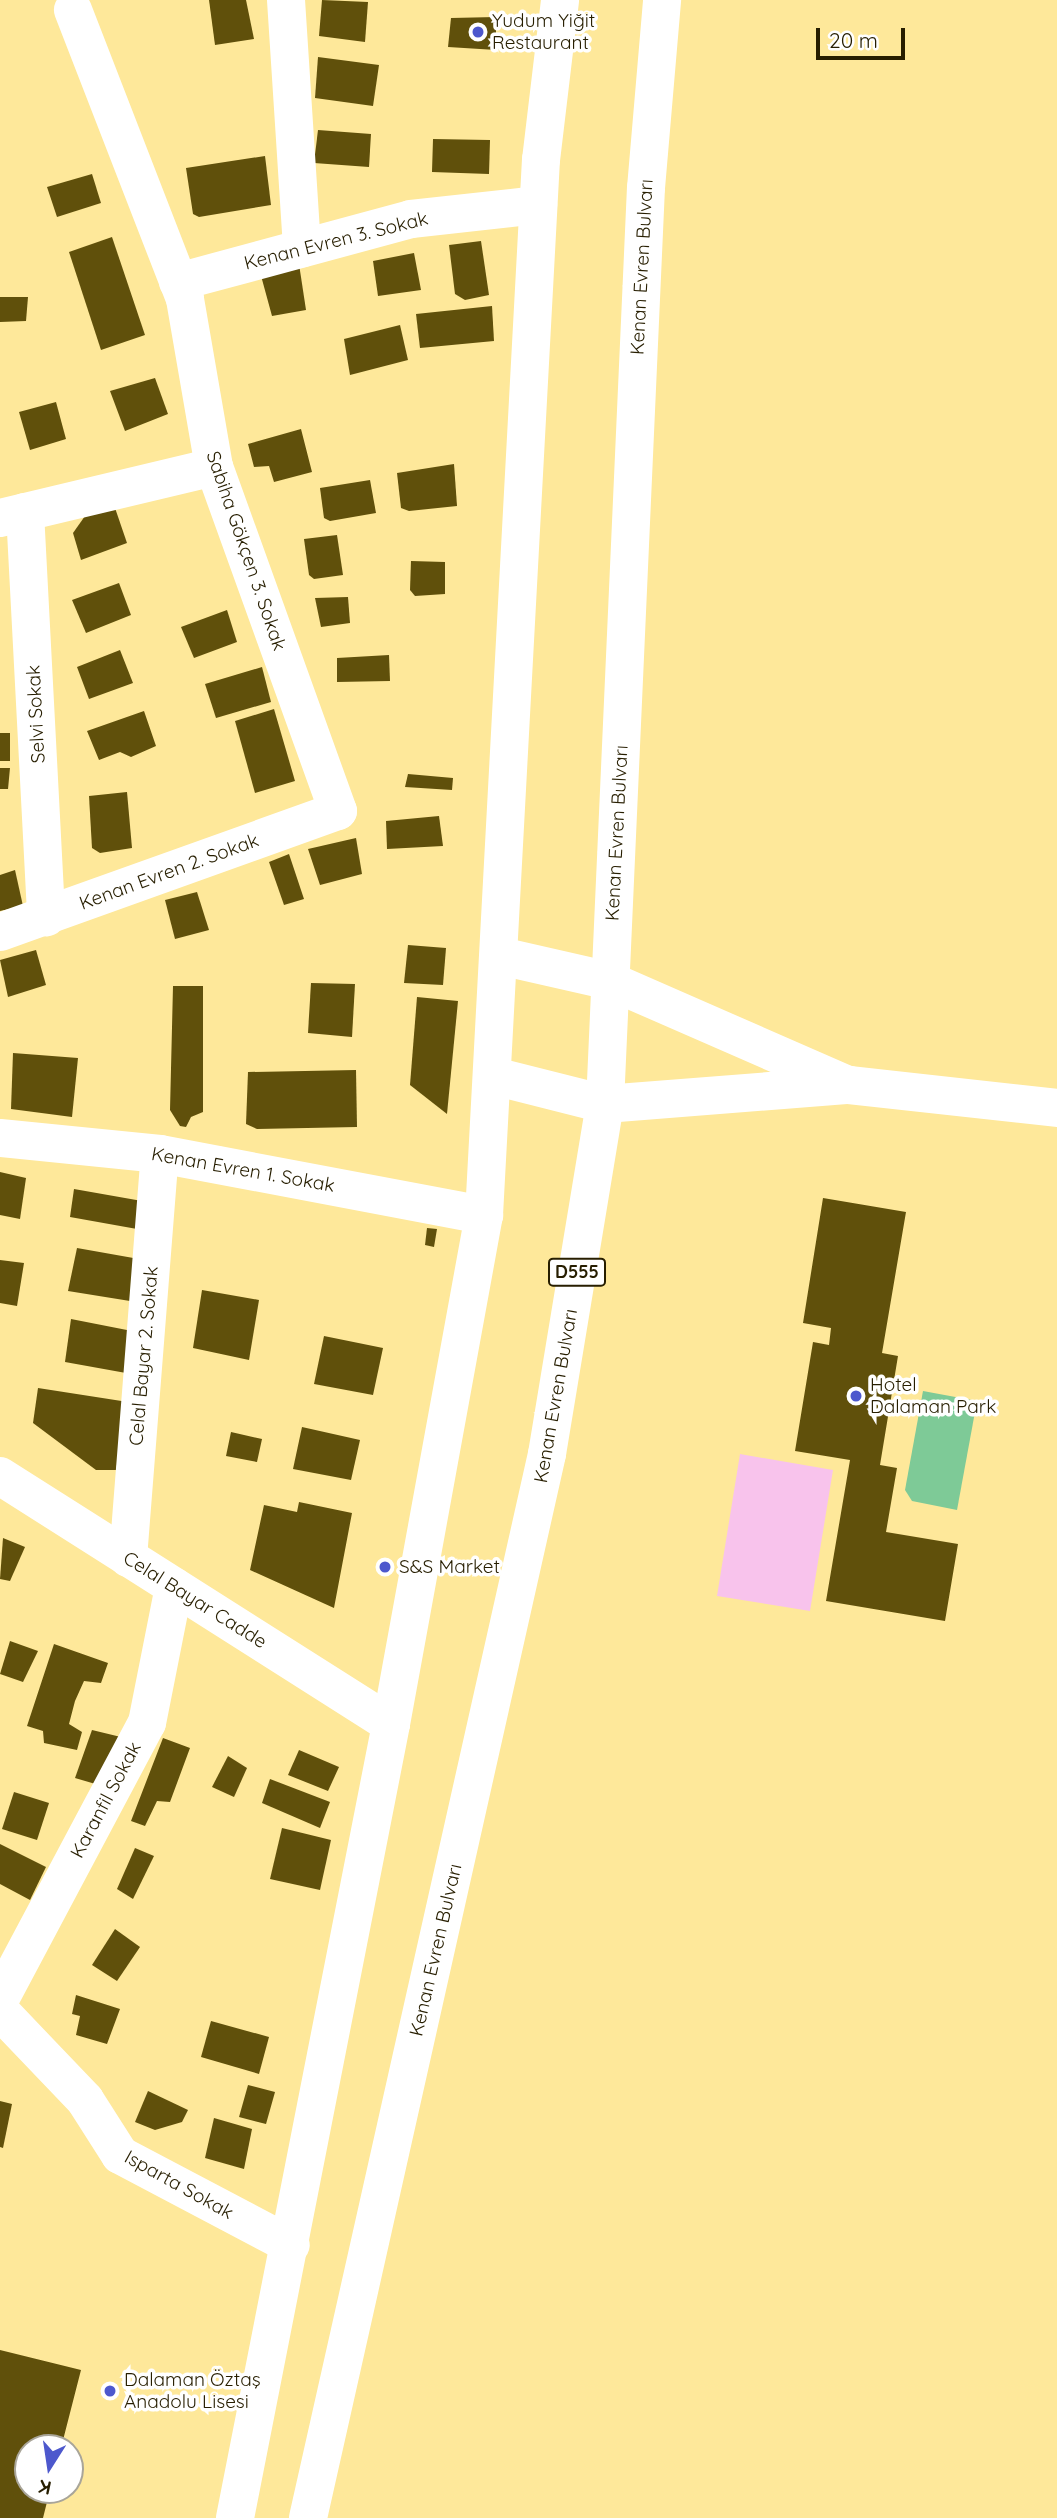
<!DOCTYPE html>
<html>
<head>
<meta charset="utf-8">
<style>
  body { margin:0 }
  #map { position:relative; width:1057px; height:2518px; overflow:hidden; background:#fee89a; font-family:Quicksand,sans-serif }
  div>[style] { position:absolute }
  .green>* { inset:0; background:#f8c3ec }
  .water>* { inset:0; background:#7eca97 }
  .building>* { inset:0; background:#60500b }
  .minor>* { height:38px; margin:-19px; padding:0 19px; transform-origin:19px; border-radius:19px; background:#fff }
  .major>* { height:38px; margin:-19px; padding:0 19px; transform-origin:19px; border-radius:19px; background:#fff }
  .dots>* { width:19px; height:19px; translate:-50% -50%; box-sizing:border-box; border:4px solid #fff; border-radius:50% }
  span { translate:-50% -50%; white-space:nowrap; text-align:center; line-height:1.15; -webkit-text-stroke:7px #fff; paint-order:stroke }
  .shield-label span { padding:2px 5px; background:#fff; border:2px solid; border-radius:5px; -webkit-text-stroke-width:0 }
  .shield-label { font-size:18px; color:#271e00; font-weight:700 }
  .poi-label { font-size:19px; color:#271e00 }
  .left { translate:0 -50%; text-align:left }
  .street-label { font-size:19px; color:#271e00 }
  .north { position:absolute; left:14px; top:2434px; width:70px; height:70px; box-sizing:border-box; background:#fff; border:2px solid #a9a599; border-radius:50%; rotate:192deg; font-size:19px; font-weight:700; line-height:28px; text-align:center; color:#271e00 }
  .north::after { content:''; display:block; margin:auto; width:24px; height:32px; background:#4d58cd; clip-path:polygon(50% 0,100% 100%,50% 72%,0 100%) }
  .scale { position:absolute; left:816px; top:28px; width:89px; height:32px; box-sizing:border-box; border:4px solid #271e00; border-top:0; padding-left:9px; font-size:21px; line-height:24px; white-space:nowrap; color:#271e00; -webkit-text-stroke:5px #fff; paint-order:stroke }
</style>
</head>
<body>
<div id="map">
  <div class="green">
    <div style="clip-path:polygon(740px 1454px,833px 1470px,810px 1611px,717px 1596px)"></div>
  </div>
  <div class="water">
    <div style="clip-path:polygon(923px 1391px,977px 1401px,957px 1510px,912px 1501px,905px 1490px)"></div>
  </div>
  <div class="building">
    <div style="clip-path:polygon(209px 0,246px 0,254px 39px,215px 45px)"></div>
    <div style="clip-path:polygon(322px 0,368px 2px,365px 42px,319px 36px)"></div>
    <div style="clip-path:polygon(496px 17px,496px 50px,448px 47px,451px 18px)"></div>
    <div style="clip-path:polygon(318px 57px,379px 65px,373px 106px,315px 98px)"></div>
    <div style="clip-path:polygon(318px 130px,371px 134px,369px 167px,314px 163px)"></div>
    <div style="clip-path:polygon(433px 139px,490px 140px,489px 174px,432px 172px)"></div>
    <div style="clip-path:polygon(265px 156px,271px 205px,199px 217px,193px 214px,186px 168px)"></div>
    <div style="clip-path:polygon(92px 174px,101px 203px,57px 217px,47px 187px)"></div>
    <div style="clip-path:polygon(112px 237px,145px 335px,101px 350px,69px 252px)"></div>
    <div style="clip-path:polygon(481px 241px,489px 295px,465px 300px,455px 294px,449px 245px)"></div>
    <div style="clip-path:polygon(414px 253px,421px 290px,378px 296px,373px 261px)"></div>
    <div style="clip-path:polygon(299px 264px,306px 310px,272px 316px,260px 272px)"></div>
    <div style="clip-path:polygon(0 297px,28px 297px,26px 321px,0 322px)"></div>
    <div style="clip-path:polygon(492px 306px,494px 341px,420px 348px,416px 314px)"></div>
    <div style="clip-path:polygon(400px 325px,408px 360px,350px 375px,344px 339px)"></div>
    <div style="clip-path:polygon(155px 378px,168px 414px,125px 431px,110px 391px)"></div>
    <div style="clip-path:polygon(56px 402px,66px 439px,30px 450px,19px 412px)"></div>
    <div style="clip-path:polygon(301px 429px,312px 472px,274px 482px,269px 466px,254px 467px,248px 444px)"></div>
    <div style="clip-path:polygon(454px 464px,457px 506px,409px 511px,401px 508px,397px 473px)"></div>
    <div style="clip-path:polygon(370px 480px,376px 513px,330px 521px,324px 518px,320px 488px)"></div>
    <div style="clip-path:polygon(114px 505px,127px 543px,81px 560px,73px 533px,85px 516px)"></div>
    <div style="clip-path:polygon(337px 535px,343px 575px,314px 579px,309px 575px,304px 539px)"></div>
    <div style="clip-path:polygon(411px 561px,445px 562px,445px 594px,415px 596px,410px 590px)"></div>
    <div style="clip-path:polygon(119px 583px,131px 615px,86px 633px,72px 600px)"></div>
    <div style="clip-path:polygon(348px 597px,350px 623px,321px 627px,315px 598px)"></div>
    <div style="clip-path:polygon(227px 610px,237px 642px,194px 658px,181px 627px)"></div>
    <div style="clip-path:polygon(120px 650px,133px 683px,89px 699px,77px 667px)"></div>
    <div style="clip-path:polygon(389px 655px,390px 681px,337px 682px,337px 658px)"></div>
    <div style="clip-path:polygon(262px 667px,271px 702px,216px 718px,205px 684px)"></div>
    <div style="clip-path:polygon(274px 709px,295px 781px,255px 793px,235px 721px)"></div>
    <div style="clip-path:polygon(144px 711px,156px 746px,131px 757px,120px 752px,99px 760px,87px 731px)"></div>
    <div style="clip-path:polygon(0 733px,10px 733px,10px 761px,0 761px)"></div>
    <div style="clip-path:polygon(0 768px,10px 768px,8px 789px,0 789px)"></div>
    <div style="clip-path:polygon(408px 774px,453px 778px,452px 790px,405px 787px)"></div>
    <div style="clip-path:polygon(127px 792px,132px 848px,100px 853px,92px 848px,89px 796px)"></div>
    <div style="clip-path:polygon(439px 816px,443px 846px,387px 849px,386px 821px)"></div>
    <div style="clip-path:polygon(356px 838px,362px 874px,320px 885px,308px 849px)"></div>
    <div style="clip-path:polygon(289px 854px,304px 899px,284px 905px,269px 862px)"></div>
    <div style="clip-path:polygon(15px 870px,23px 906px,0 911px,0 875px)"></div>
    <div style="clip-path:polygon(197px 892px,209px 930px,175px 939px,165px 900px)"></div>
    <div style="clip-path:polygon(408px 945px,446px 948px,443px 985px,404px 983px)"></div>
    <div style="clip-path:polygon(36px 950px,46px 985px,8px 997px,0 960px)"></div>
    <div style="clip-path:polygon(311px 983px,355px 984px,352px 1037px,308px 1033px)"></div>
    <div style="clip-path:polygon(173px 986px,203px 986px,203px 1112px,191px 1117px,186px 1127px,180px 1126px,170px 1110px)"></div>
    <div style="clip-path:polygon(417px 997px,458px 1001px,447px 1114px,410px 1085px)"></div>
    <div style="clip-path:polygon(13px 1053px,78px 1058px,72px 1117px,11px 1109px)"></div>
    <div style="clip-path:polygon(356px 1070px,357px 1127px,257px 1129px,246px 1124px,248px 1072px)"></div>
    <div style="clip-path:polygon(0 1172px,26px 1178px,20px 1219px,0 1215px)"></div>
    <div style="clip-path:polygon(74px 1189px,142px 1201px,137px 1229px,70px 1217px)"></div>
    <div style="clip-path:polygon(823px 1198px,906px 1212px,882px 1353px,898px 1356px,880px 1465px,897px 1468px,886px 1532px,958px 1544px,945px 1621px,826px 1601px,850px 1460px,795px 1451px,813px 1342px,829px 1345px,831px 1328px,803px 1323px)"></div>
    <div style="clip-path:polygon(427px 1228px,437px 1229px,434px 1247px,425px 1245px)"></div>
    <div style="clip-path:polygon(77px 1248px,139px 1259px,130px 1301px,68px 1291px)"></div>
    <div style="clip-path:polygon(0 1260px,24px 1263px,17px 1306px,0 1303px)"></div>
    <div style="clip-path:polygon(202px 1290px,259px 1300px,249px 1360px,193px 1348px)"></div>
    <div style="clip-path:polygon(71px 1319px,132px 1331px,126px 1373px,65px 1362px)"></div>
    <div style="clip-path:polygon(324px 1336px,383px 1348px,373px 1395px,314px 1384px)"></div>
    <div style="clip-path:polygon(38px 1388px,128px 1402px,116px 1470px,96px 1470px,33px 1423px)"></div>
    <div style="clip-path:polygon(302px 1427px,360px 1440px,351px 1480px,293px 1469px)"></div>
    <div style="clip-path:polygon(231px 1432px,262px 1439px,257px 1462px,226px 1456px)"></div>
    <div style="clip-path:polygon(299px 1502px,352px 1513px,334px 1608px,250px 1570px,264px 1505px,297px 1512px)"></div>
    <div style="clip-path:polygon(3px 1538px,25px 1547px,10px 1581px,0 1579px)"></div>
    <div style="clip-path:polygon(10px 1641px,38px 1651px,23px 1682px,0 1674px)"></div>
    <div style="clip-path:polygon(54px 1644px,108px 1663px,101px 1683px,84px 1681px,75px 1701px,69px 1724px,82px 1732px,77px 1750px,44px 1743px,43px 1731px,27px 1726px)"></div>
    <div style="clip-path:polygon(92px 1730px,125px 1738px,109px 1788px,75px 1778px)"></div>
    <div style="clip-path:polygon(163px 1738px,190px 1748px,170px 1802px,157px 1801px,145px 1826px,131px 1821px)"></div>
    <div style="clip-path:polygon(299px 1750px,339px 1767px,328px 1791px,288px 1775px)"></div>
    <div style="clip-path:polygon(228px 1756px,247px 1768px,234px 1797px,212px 1787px)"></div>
    <div style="clip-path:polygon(270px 1779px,330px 1802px,320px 1828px,262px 1803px)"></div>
    <div style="clip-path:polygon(14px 1792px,49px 1803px,37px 1840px,2px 1829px)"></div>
    <div style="clip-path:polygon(282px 1828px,331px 1840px,320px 1890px,270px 1879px)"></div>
    <div style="clip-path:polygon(0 1844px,46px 1867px,30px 1900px,0 1884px)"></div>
    <div style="clip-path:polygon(135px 1848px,154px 1856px,133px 1899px,117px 1889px)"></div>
    <div style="clip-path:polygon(115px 1929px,140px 1947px,117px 1981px,92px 1965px)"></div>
    <div style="clip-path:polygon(76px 1995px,120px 2009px,107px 2044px,76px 2035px,80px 2016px,72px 2014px)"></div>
    <div style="clip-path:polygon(211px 2021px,269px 2037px,259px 2074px,201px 2057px)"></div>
    <div style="clip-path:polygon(248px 2085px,275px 2092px,266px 2124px,239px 2117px)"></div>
    <div style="clip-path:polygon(148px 2091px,188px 2110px,182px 2122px,155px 2130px,135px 2122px)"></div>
    <div style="clip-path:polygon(0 2101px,12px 2104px,3px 2148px,0 2147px)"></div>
    <div style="clip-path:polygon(214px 2118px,252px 2129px,244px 2169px,205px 2158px)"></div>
    <div style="clip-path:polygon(0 2350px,81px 2370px,61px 2448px,28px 2448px,28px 2490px,50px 2490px,43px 2518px,0 2518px)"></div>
  </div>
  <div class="minor">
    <div style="left:286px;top:0;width:249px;rotate:86.3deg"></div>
    <div style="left:178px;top:282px;width:241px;rotate:-15.1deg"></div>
    <div style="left:411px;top:219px;width:128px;rotate:-6.3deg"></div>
    <div style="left:25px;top:512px;width:406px;rotate:87deg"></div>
    <div style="left:0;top:518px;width:220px;rotate:-13.4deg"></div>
    <div style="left:0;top:932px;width:359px;rotate:-19.7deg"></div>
    <div style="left:338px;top:811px;width:366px;rotate:-109.8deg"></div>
    <div style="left:214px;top:467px;width:170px;rotate:-99.8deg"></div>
    <div style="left:185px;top:299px;width:310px;rotate:-111.2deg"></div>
    <div style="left:610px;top:981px;width:255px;rotate:23.6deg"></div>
    <div style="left:605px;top:1104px;width:245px;rotate:-4.5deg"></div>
    <div style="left:849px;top:1085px;width:209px;rotate:6.3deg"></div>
    <div style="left:0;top:1138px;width:161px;rotate:5.7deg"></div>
    <div style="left:160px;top:1154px;width:330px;rotate:10.7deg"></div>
    <div style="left:0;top:1476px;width:463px;rotate:32.4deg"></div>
    <div style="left:128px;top:1558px;width:405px;rotate:-85.5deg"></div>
    <div style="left:0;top:1999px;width:313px;rotate:-62deg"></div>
    <div style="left:147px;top:1723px;width:139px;rotate:-78.8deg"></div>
    <div style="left:0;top:2011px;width:123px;rotate:46.3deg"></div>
    <div style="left:85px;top:2100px;width:65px;rotate:57.5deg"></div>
    <div style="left:120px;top:2155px;width:193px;rotate:27.8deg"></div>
  </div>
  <div class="major">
    <div style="left:500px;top:956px;width:113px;rotate:12.8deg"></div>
    <div style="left:494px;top:1076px;width:114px;rotate:14.2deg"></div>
    <div style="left:235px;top:2518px;width:809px;rotate:-78.88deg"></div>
    <div style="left:391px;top:1724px;width:517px;rotate:-79.65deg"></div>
    <div style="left:484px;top:1215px;width:1057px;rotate:-86.91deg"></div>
    <div style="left:541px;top:160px;width:161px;rotate:-83.2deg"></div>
    <div style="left:308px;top:2518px;width:1091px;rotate:-77.34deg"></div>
    <div style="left:547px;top:1454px;width:355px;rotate:-80.6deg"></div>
    <div style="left:605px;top:1104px;width:917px;rotate:-87.44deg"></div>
    <div style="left:646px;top:188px;width:189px;rotate:-85.1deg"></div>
  </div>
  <div class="dots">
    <div style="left:478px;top:32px;background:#4d58cd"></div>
    <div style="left:856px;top:1396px;background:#4d58cd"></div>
    <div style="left:385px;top:1567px;background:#4d58cd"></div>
    <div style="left:110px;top:2391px;background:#4d58cd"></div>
  </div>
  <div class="shield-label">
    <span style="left:577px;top:1272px">D555</span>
  </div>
  <div class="poi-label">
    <span class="left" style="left:492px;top:32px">Yudum Yiğit<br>Restaurant</span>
    <span class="left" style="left:870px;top:1396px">Hotel<br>Dalaman Park</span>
    <span class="left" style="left:399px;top:1567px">S&amp;S Market</span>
    <span class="left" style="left:124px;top:2391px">Dalaman Öztaş<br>Anadolu Lisesi</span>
  </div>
  <div class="street-label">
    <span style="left:336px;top:241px;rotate:-14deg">Kenan Evren 3. Sokak</span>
    <span style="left:642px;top:267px;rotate:-87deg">Kenan Evren Bulvarı</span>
    <span style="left:246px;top:551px;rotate:71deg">Sabiha Gökçen 3. Sokak</span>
    <span style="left:36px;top:714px;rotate:-93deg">Selvi Sokak</span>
    <span style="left:617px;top:833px;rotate:-87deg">Kenan Evren Bulvarı</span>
    <span style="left:169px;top:872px;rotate:-20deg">Kenan Evren 2. Sokak</span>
    <span style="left:243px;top:1170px;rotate:10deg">Kenan Evren 1. Sokak</span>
    <span style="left:144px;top:1356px;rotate:-85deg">Celal Bayar 2. Sokak</span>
    <span style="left:556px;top:1396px;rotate:-80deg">Kenan Evren Bulvarı</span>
    <span style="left:195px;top:1600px;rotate:32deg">Celal Bayar Cadde</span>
    <span style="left:106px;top:1800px;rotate:-62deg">Karanfil Sokak</span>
    <span style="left:436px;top:1950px;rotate:-77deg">Kenan Evren Bulvarı</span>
    <span style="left:179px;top:2185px;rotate:29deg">Isparta Sokak</span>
  </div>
  <div class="north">K</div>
  <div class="scale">20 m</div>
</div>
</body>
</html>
